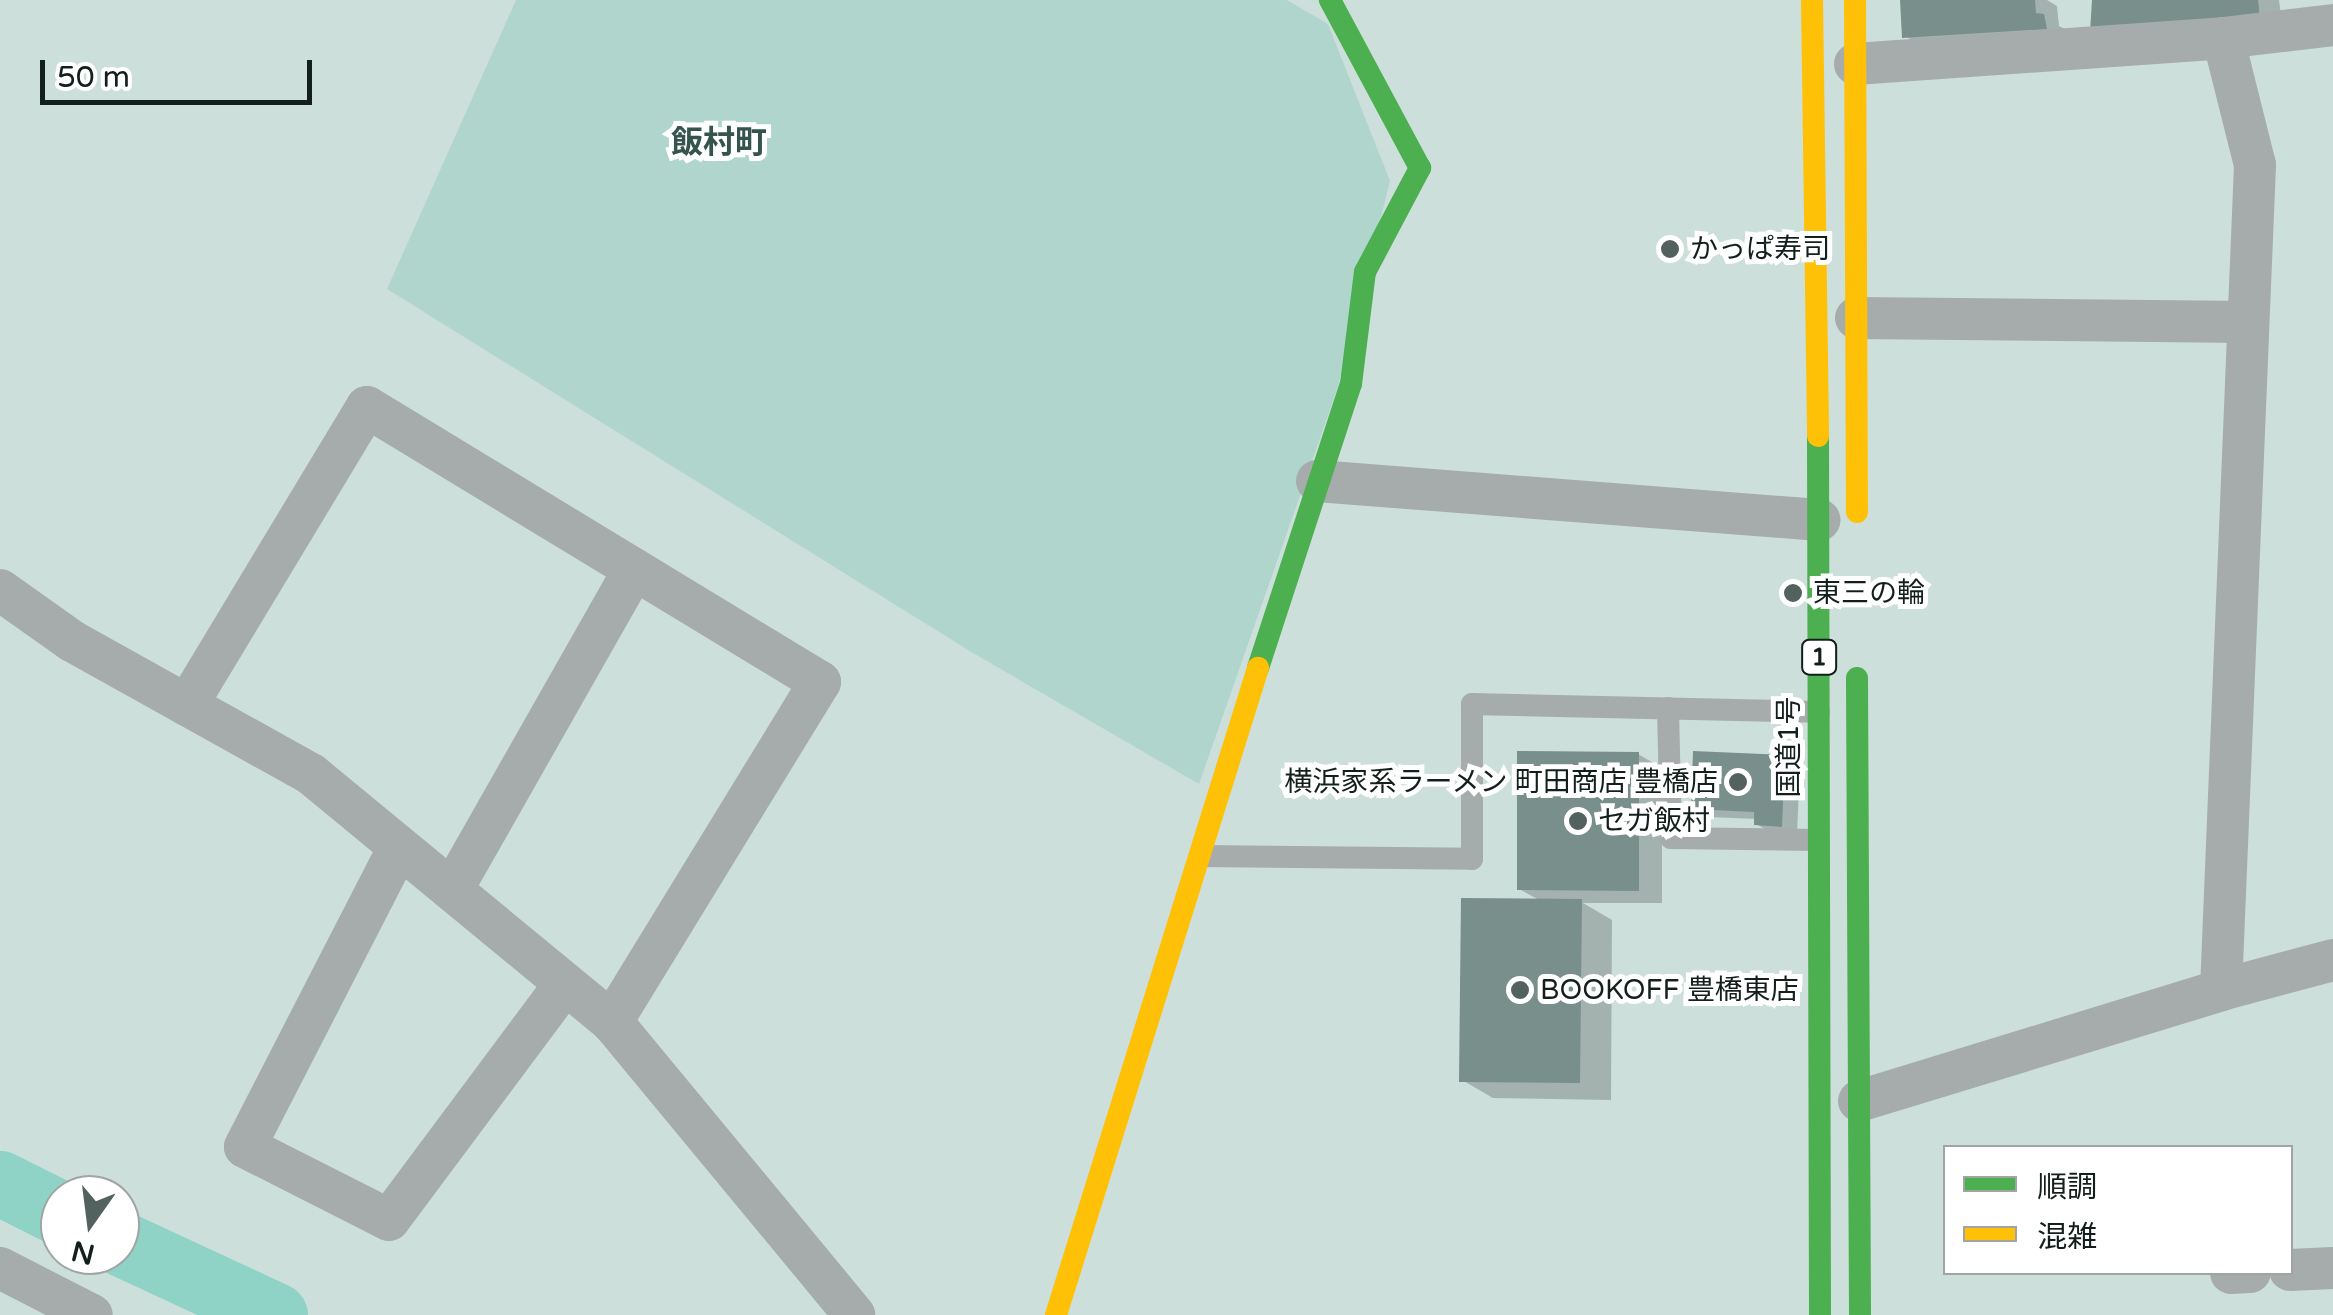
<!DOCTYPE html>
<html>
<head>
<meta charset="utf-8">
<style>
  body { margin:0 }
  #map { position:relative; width:2333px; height:1315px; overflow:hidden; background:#cddfdb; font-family:"Varela Round","Noto Sans JP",sans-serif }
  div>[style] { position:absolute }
  .green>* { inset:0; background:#b0d5cd }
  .shadow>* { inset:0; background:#0003 }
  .river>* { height:65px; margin:-32.5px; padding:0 32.5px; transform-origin:32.5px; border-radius:32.5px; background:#8ed3c6 }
  .building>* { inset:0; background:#798f8b }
  .lane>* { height:22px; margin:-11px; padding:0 11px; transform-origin:11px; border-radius:11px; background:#a6acab }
  .street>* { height:42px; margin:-21px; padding:0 21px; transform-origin:21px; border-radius:21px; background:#a6acab }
  .fast>* { height:22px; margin:-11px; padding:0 11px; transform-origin:11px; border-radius:11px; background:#4caf50 }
  .slow>* { height:22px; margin:-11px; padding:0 11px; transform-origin:11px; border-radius:11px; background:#ffc107 }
  .dots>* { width:28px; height:28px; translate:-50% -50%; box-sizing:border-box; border:5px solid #fff; border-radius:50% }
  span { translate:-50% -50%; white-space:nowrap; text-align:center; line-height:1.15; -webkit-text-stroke:10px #fff; paint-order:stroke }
  .shield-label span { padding:2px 8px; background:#fff; border:2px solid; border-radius:8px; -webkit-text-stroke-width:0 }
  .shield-label { font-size:25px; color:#121f1c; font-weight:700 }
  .poi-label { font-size:28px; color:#121f1c }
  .left { translate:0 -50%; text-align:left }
  .right { translate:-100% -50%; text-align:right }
  .street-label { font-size:28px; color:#121f1c }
  .quarter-label { font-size:32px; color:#36544e; font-weight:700 }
  .legend { position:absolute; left:1943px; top:1145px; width:350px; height:130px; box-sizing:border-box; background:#fff; border:2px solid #a0a5a4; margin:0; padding:12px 18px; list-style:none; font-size:30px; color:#121f1c }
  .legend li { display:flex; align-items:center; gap:20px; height:50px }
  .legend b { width:50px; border:2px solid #a0a5a4 }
  .north { position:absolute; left:40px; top:1175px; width:100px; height:100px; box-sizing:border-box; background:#fff; border:2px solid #a0a5a4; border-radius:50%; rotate:194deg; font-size:28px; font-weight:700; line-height:40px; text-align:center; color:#121f1c }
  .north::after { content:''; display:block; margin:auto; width:35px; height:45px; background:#53625f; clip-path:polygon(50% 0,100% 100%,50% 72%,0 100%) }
  .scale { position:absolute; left:40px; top:60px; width:272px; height:45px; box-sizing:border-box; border:5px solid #121f1c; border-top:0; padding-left:12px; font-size:30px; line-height:35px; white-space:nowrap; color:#121f1c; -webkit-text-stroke:8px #fff; paint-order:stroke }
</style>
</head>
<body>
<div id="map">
  <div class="green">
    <div style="clip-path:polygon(516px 0,1287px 0,1328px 24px,1390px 181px,1337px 390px,1199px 784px,973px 653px,387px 289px)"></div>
  </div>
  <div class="shadow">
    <div style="clip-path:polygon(1902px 0,2047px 0,2057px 6px,2059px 26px,2067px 30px,1928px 50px,1905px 36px)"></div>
    <div style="clip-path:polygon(2094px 0,2279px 0,2283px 30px)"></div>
    <div style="clip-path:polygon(1638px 754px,1662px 768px,1662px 903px,1583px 903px,1612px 920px,1611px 1100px,1493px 1098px,1462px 1080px,1541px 901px,1519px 889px)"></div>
    <div style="clip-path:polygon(1784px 757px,1800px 766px,1797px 834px,1772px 833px,1756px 824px,1757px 819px,1709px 817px,1693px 808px)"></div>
  </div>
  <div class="river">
    <div style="left:0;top:1183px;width:67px;rotate:26.6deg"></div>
    <div style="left:120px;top:1243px;width:171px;rotate:24.9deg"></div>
  </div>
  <div class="building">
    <div style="clip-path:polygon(1900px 0,2035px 0,2036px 13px,2044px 14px,2047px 29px,1902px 38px)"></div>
    <div style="clip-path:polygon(2092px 0,2258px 0,2260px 18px,2090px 32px)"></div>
    <div style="clip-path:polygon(1517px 751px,1639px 752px,1639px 891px,1517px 890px)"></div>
    <div style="clip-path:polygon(1693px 751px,1785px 755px,1782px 827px,1754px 825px,1754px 812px,1691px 809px)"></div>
    <div style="clip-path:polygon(1461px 898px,1582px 899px,1580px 1083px,1459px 1082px)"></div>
  </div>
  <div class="lane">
    <div style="left:1668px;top:708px;width:130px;rotate:88.7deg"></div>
    <div style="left:1671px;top:838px;width:148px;rotate:0.8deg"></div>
    <div style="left:1202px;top:856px;width:270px;rotate:0.6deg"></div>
    <div style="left:1472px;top:859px;width:155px;rotate:-90deg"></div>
    <div style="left:1472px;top:704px;width:347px;rotate:1.3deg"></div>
  </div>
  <div class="street">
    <div style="left:1855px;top:64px;width:369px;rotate:-4deg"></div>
    <div style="left:2223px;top:38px;width:111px;rotate:-6.7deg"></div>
    <div style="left:1856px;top:318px;width:392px;rotate:0.6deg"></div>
    <div style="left:1317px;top:481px;width:504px;rotate:4.44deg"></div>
    <div style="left:0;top:590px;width:88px;rotate:35.3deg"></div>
    <div style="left:72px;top:641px;width:274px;rotate:29.1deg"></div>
    <div style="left:311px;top:774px;width:390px;rotate:39.5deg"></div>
    <div style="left:612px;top:1022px;width:380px;rotate:50.4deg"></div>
    <div style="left:187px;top:705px;width:348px;rotate:-58.9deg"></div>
    <div style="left:367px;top:407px;width:530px;rotate:31.26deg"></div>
    <div style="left:820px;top:682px;width:399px;rotate:121.5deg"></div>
    <div style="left:399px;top:847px;width:337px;rotate:117.2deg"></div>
    <div style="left:245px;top:1147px;width:161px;rotate:26.9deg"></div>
    <div style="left:389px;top:1220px;width:294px;rotate:-53.3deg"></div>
    <div style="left:452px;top:890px;width:369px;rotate:-60.4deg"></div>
    <div style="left:2221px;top:990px;width:116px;rotate:-15deg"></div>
    <div style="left:1859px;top:1101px;width:379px;rotate:-17deg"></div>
    <div style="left:2221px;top:990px;width:826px;rotate:-87.64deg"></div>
    <div style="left:2255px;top:165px;width:131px;rotate:-104.1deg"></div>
    <div style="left:0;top:1268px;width:103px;rotate:27.1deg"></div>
    <div style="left:2290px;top:1270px;width:43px;rotate:-2.7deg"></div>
    <div style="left:2231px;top:1273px;width:19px;rotate:-3deg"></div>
  </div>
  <div class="fast">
    <div style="left:1818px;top:436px;width:879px;rotate:89.87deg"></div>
    <div style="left:1258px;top:668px;width:299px;rotate:-71.9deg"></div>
    <div style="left:1351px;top:384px;width:113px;rotate:-82.9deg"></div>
    <div style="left:1365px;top:272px;width:118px;rotate:-62.1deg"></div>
    <div style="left:1420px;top:168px;width:191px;rotate:-118.2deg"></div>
    <div style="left:1857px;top:678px;width:637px;rotate:89.73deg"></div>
  </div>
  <div class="slow">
    <div style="left:1812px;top:0;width:436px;rotate:89.2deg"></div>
    <div style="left:1855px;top:0;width:512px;rotate:89.78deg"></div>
    <div style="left:1056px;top:1315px;width:678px;rotate:-72.66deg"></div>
  </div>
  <div class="dots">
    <div style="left:1670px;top:249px;background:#53625f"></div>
    <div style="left:1793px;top:593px;background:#53625f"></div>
    <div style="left:1738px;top:782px;background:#53625f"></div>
    <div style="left:1578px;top:821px;background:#53625f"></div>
    <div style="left:1520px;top:990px;background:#53625f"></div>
  </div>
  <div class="shield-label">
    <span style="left:1819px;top:657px">1</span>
  </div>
  <div class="poi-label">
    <span class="left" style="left:1690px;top:249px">かっぱ寿司</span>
    <span class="left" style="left:1813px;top:593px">東三の輪</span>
    <span class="right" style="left:1718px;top:782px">横浜家系ラーメン 町田商店 豊橋店</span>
    <span class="left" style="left:1598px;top:821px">セガ飯村</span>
    <span class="left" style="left:1540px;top:990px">BOOKOFF 豊橋東店</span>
  </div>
  <div class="street-label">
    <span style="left:1789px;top:747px;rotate:-90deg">国道1号</span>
  </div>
  <div class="quarter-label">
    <span style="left:719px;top:143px">飯村町</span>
  </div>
  <ul class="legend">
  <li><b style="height:12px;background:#4caf50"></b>順調</li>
  <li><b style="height:12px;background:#ffc107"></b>混雑</li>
  </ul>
  <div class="north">N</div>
  <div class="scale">50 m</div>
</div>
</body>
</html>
